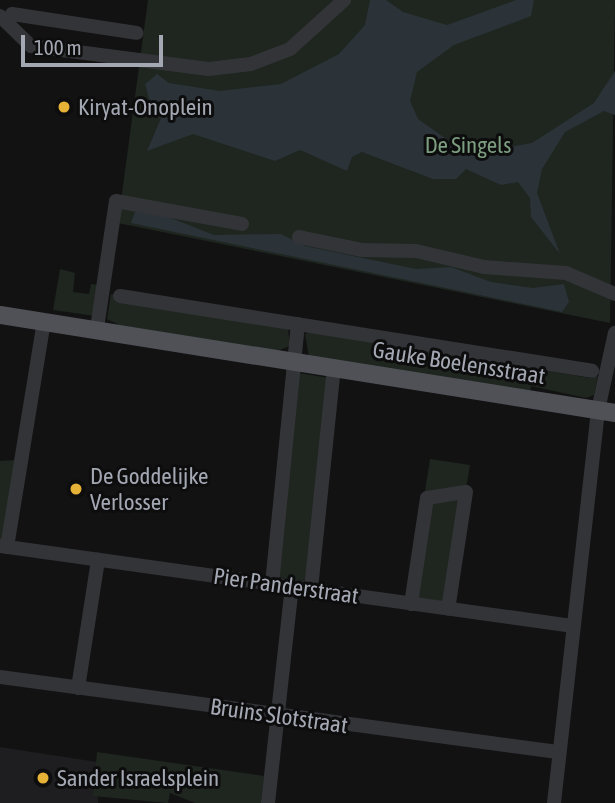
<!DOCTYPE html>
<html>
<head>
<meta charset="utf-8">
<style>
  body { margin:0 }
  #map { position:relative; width:615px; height:803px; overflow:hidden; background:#121213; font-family:"Asap Condensed",sans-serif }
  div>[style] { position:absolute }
  .built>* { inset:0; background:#1e1e20 }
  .green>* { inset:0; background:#1e261f }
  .water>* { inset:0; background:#2b3238 }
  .minor>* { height:14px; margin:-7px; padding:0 7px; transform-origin:7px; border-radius:7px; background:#333438 }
  .major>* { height:18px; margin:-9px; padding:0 9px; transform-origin:9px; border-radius:9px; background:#4f5157 }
  .dots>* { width:19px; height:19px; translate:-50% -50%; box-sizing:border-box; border:4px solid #0d0d0e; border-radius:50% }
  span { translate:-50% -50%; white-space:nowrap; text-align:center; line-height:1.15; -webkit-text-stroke:6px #0d0d0e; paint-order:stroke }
  .poi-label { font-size:23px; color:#a4a8b3 }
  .left { translate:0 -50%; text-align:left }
  .park-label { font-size:23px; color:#7c9d7f }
  .street-label { font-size:23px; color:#a4a8b3 }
  .scale { position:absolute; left:21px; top:35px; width:142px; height:32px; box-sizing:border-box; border:4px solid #a4a8b3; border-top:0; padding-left:9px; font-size:21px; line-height:24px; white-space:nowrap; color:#a4a8b3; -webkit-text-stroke:5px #0d0d0e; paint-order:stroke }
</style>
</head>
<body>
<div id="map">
  <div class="built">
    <div style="clip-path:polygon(0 747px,97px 762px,98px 803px,0 803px)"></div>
  </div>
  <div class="green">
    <div style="clip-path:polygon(148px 0,615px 0,610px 323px,118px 223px)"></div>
    <div style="clip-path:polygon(60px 269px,75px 273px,73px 292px,89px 294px,91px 284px,100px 285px,95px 316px,53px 310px)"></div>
    <div style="clip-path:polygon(111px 294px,288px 329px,290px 346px,277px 351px,119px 325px,107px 319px)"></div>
    <div style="clip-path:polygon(314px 331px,590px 378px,598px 376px,594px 395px,586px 398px,531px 386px,530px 392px,309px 357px,305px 334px)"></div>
    <div style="clip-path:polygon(299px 373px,329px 378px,308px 578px,301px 583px,279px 577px)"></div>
    <div style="clip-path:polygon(430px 459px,470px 465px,446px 607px,408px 601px)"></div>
    <div style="clip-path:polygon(17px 460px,4px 541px,0 541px,0 461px)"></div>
    <div style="clip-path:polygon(97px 752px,264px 776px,261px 803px,195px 803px,170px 793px,168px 803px,93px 796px)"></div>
  </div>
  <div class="water">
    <div style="clip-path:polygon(370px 0,386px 0,403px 12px,447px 25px,516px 0,534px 0,531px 16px,454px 45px,417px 72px,410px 101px,418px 119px,458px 147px,481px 152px,532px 143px,594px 103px,615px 71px,615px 115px,604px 111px,565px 132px,542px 169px,537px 193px,560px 254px,531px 217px,530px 198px,518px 182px,501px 185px,466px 169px,456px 179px,433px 179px,362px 152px,352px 157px,347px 171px,300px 150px,275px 161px,193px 134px,147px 151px,161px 118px,154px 116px,145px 84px,157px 74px,169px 83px,220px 91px,281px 84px,339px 54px,365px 25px)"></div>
    <div style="clip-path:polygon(148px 209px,214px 235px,281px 234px,305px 246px,416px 269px,451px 267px,491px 282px,533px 288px,564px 284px,569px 302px,562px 312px,131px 223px,135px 212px)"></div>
  </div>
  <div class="minor">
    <div style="left:12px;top:14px;width:126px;rotate:8.6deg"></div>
    <div style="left:0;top:16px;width:43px;rotate:44.1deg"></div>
    <div style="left:31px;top:46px;width:179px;rotate:7.4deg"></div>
    <div style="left:209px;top:69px;width:42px;rotate:-6.8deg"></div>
    <div style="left:251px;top:64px;width:42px;rotate:-21deg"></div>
    <div style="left:290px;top:49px;width:73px;rotate:-42.2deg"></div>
    <div style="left:299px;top:237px;width:64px;rotate:11.7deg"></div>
    <div style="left:362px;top:250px;width:54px;rotate:1.1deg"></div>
    <div style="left:416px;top:251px;width:70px;rotate:13.2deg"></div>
    <div style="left:484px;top:267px;width:82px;rotate:4.2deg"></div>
    <div style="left:566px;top:273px;width:53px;rotate:23.2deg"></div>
    <div style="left:120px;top:296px;width:478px;rotate:9deg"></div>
    <div style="left:97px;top:328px;width:128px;rotate:-81.5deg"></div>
    <div style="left:116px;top:201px;width:128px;rotate:10.3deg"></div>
    <div style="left:0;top:546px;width:579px;rotate:7.95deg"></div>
    <div style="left:7px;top:547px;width:228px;rotate:-80.7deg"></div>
    <div style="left:272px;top:584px;width:261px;rotate:-84.3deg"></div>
    <div style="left:311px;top:589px;width:223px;rotate:-84.1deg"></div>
    <div style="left:411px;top:604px;width:107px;rotate:-81.4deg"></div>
    <div style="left:427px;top:498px;width:39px;rotate:-9deg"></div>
    <div style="left:466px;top:492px;width:118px;rotate:98.7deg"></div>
    <div style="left:0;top:677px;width:563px;rotate:7.66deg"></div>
    <div style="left:78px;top:688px;width:130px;rotate:-81.1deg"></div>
    <div style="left:268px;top:803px;width:217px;rotate:-83.7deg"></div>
    <div style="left:554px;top:803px;width:395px;rotate:-83.6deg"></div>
    <div style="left:598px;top:410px;width:79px;rotate:-77.6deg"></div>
  </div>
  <div class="major">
    <div style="left:0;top:315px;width:623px;rotate:9.05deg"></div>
  </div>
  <div class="dots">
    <div style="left:64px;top:107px;background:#e6b137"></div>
    <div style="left:76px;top:489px;background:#e6b137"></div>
    <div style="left:43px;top:778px;background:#e6b137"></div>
  </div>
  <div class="poi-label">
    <span class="left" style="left:78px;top:107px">Kiryat-Onoplein</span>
    <span class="left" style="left:90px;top:489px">De Goddelijke<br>Verlosser</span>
    <span class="left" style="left:57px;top:778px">Sander Israelsplein</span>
  </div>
  <div class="park-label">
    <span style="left:468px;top:145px">De Singels</span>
  </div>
  <div class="street-label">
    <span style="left:459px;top:363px;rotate:9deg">Gauke Boelensstraat</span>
    <span style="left:286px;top:586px;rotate:8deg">Pier Panderstraat</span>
    <span style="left:279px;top:716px;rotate:8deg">Bruins Slotstraat</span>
  </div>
  <div class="scale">100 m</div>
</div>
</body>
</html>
